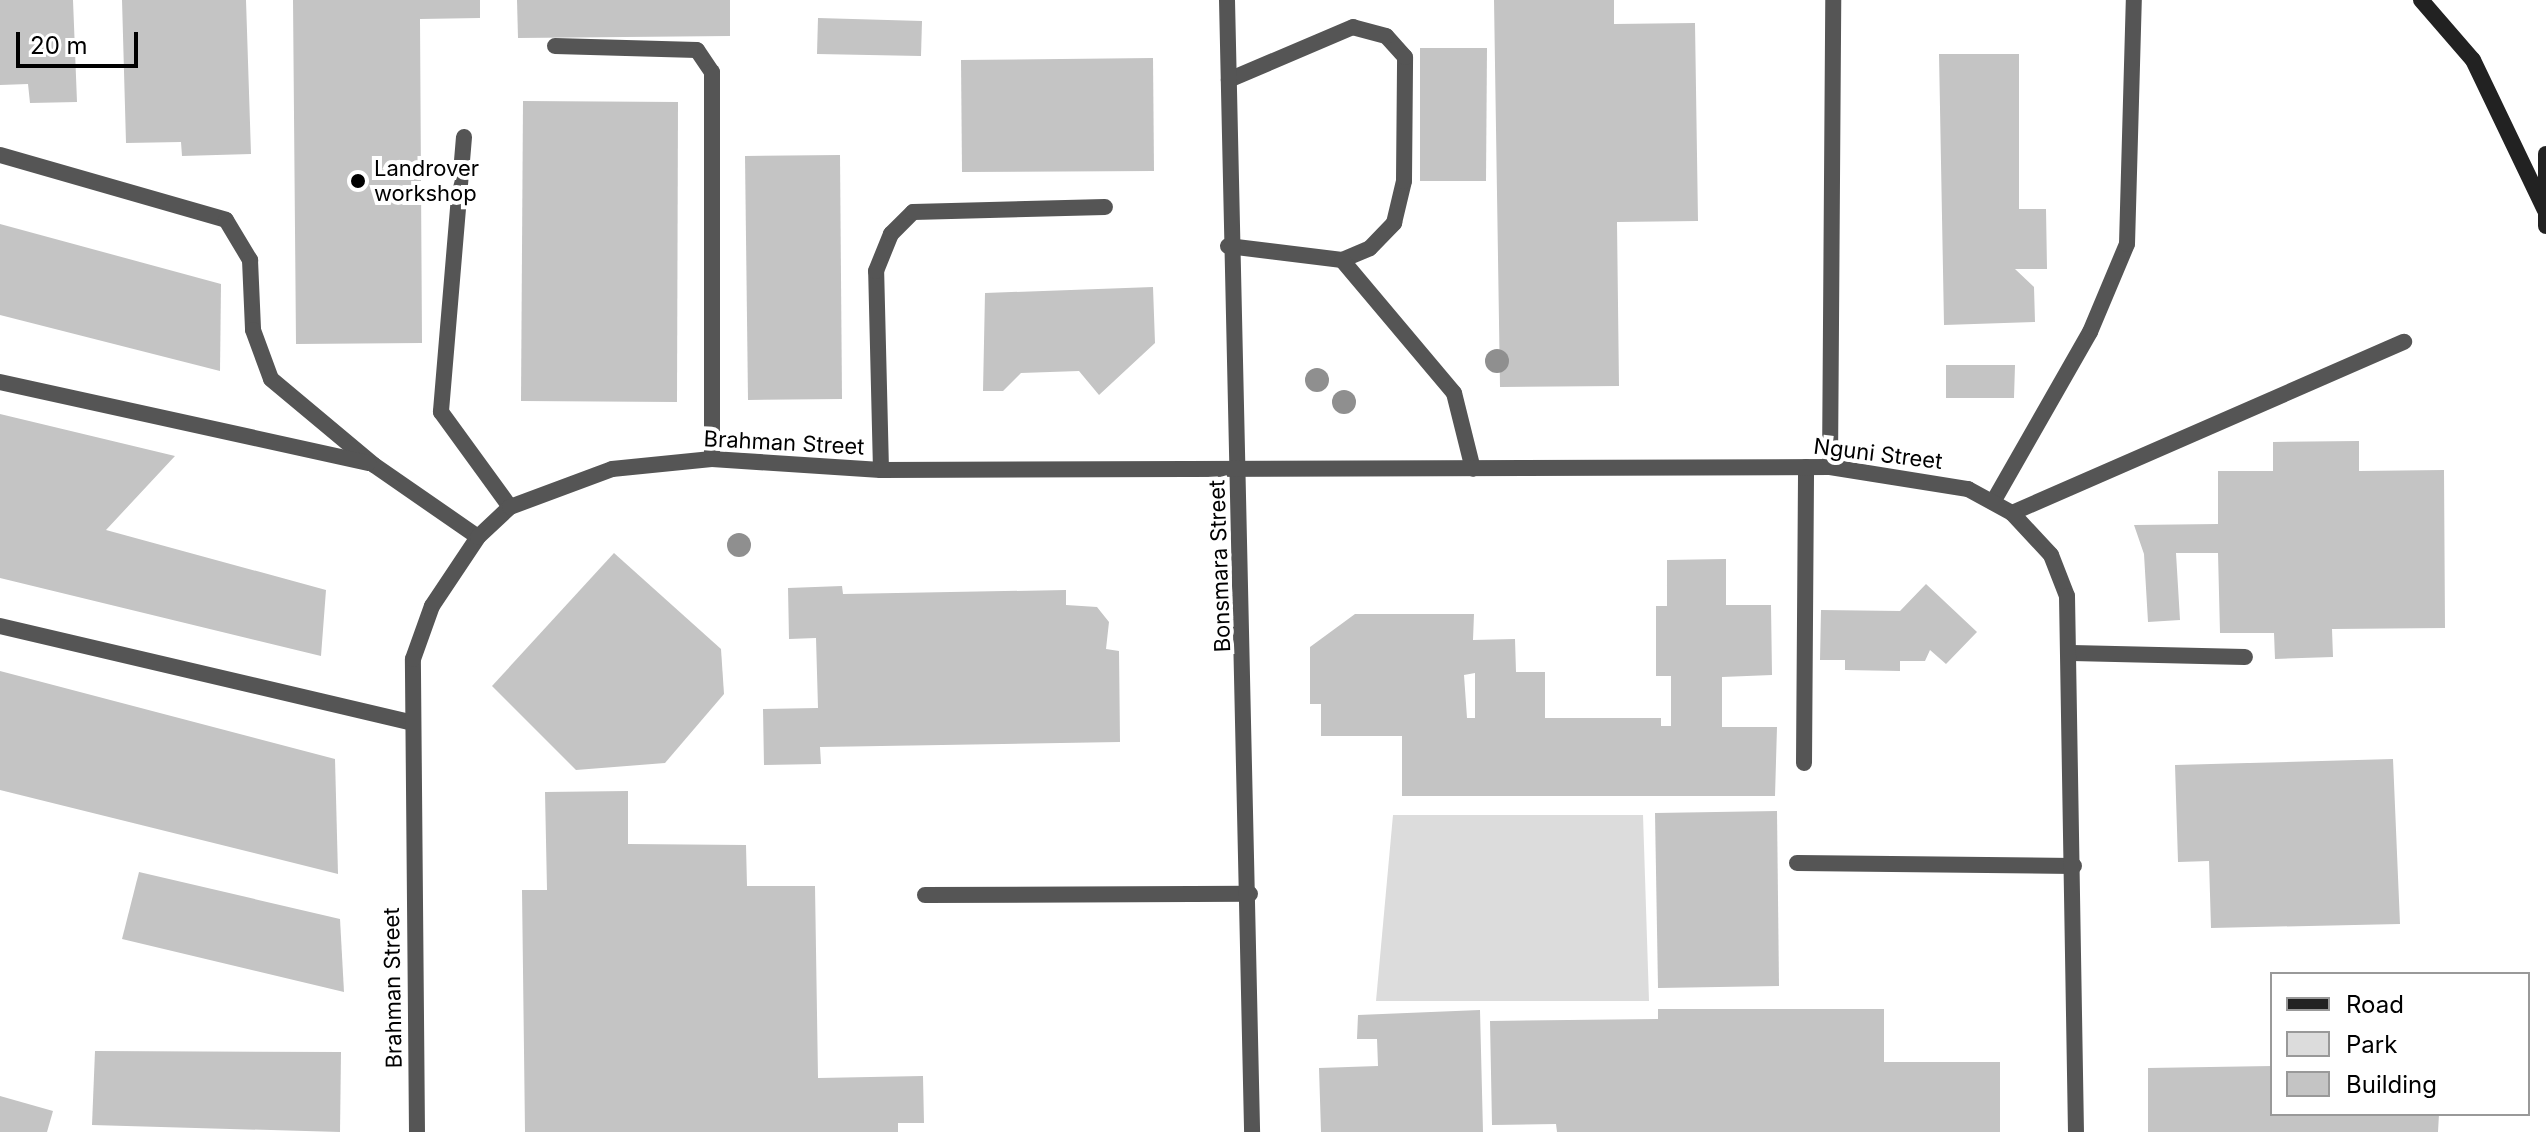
<!DOCTYPE html>
<html>
<head>
<meta charset="utf-8">
<style>
  body { margin:0 }
  #map { position:relative; width:2546px; height:1132px; overflow:hidden; background:#fff; font-family:Inter,sans-serif }
  div>[style] { position:absolute }
  .green>* { inset:0; background:#dcdcdc }
  .building>* { inset:0; background:#c4c4c4 }
  .service>* { height:16px; margin:-8px; padding:0 8px; transform-origin:8px; border-radius:8px; background:#555 }
  .minor>* { height:16px; margin:-8px; padding:0 8px; transform-origin:8px; border-radius:8px; background:#555 }
  .secondary>* { height:16px; margin:-8px; padding:0 8px; transform-origin:8px; border-radius:8px; background:#222 }
  .trees>* { width:24px; height:24px; margin:-12px; border-radius:50%; background:#8f8f8f }
  .dots>* { width:22px; height:22px; translate:-50% -50%; box-sizing:border-box; border:4px solid #fff; border-radius:50% }
  span { translate:-50% -50%; white-space:nowrap; text-align:center; line-height:1.15; -webkit-text-stroke:8px #fff; paint-order:stroke }
  .poi-label { font-size:22px; color:#000 }
  .left { translate:0 -50%; text-align:left }
  .street-label { font-size:22px; color:#000 }
  .legend { position:absolute; left:2270px; top:972px; width:260px; height:144px; box-sizing:border-box; background:#fff; border:2px solid #999; margin:0; padding:10px 14px; list-style:none; font-size:24px; color:#000 }
  .legend li { display:flex; align-items:center; gap:16px; height:40px }
  .legend b { width:40px; border:2px solid #999 }
  .scale { position:absolute; left:16px; top:32px; width:122px; height:36px; box-sizing:border-box; border:4px solid #000; border-top:0; padding-left:10px; font-size:24px; line-height:28px; white-space:nowrap; color:#000; -webkit-text-stroke:6px #fff; paint-order:stroke }
</style>
</head>
<body>
<div id="map">
  <div class="green">
    <div style="clip-path:polygon(1393px 815px,1643px 815px,1649px 1001px,1376px 1001px)"></div>
  </div>
  <div class="building">
    <div style="clip-path:polygon(0 0,73px 0,77px 102px,30px 103px,28px 84px,0 85px)"></div>
    <div style="clip-path:polygon(122px 0,246px 0,251px 154px,182px 156px,181px 142px,126px 143px)"></div>
    <div style="clip-path:polygon(293px 0,480px 0,480px 18px,420px 19px,422px 343px,296px 344px)"></div>
    <div style="clip-path:polygon(517px 0,730px 0,730px 36px,518px 38px)"></div>
    <div style="clip-path:polygon(1494px 0,1614px 0,1614px 24px,1695px 23px,1698px 221px,1617px 222px,1619px 386px,1500px 387px)"></div>
    <div style="clip-path:polygon(818px 18px,922px 21px,921px 56px,817px 54px)"></div>
    <div style="clip-path:polygon(1420px 48px,1487px 48px,1486px 181px,1420px 181px)"></div>
    <div style="clip-path:polygon(1939px 54px,2019px 54px,2019px 209px,2046px 209px,2047px 269px,2015px 269px,2034px 287px,2035px 322px,1944px 325px)"></div>
    <div style="clip-path:polygon(1153px 58px,1154px 171px,962px 172px,961px 60px)"></div>
    <div style="clip-path:polygon(523px 101px,678px 102px,677px 402px,521px 401px)"></div>
    <div style="clip-path:polygon(840px 155px,842px 399px,748px 400px,745px 156px)"></div>
    <div style="clip-path:polygon(0 224px,221px 284px,220px 371px,0 315px)"></div>
    <div style="clip-path:polygon(1153px 287px,1155px 343px,1099px 395px,1079px 371px,1021px 373px,1003px 391px,983px 391px,985px 293px)"></div>
    <div style="clip-path:polygon(1946px 365px,2015px 365px,2014px 398px,1946px 398px)"></div>
    <div style="clip-path:polygon(0 414px,175px 456px,106px 530px,326px 590px,321px 656px,0 578px)"></div>
    <div style="clip-path:polygon(2359px 441px,2359px 471px,2444px 470px,2445px 628px,2332px 629px,2333px 657px,2275px 659px,2274px 633px,2220px 633px,2218px 553px,2176px 553px,2180px 620px,2148px 622px,2144px 554px,2134px 525px,2218px 524px,2218px 471px,2273px 471px,2273px 442px)"></div>
    <div style="clip-path:polygon(614px 553px,721px 649px,724px 694px,665px 763px,576px 770px,492px 686px)"></div>
    <div style="clip-path:polygon(evenodd,1726px 559px,1726px 605px,1771px 605px,1772px 675px,1722px 677px,1722px 727px,1777px 727px,1775px 796px,1402px 796px,1402px 736px,1321px 736px,1321px 704px,1310px 704px,1310px 647px,1355px 614px,1474px 614px,1473px 640px,1515px 639px,1516px 672px,1545px 672px,1545px 718px,1661px 718px,1661px 726px,1671px 726px,1671px 676px,1656px 676px,1656px 606px,1667px 606px,1667px 560px,1726px 559px,1475px 673px,1475px 718px,1467px 718px,1464px 675px,1475px 673px)"></div>
    <div style="clip-path:polygon(1926px 584px,1977px 632px,1946px 664px,1930px 650px,1925px 661px,1900px 661px,1900px 671px,1845px 670px,1845px 660px,1820px 660px,1821px 610px,1900px 611px)"></div>
    <div style="clip-path:polygon(842px 586px,843px 594px,1066px 590px,1066px 605px,1097px 607px,1109px 622px,1106px 649px,1119px 651px,1120px 742px,820px 747px,821px 764px,764px 765px,763px 709px,818px 708px,816px 638px,789px 639px,788px 588px)"></div>
    <div style="clip-path:polygon(0 671px,335px 759px,338px 874px,0 790px)"></div>
    <div style="clip-path:polygon(2393px 759px,2400px 924px,2211px 928px,2209px 861px,2178px 862px,2175px 765px)"></div>
    <div style="clip-path:polygon(628px 791px,628px 844px,746px 845px,747px 886px,815px 886px,818px 1078px,923px 1076px,924px 1123px,898px 1123px,898px 1132px,525px 1132px,522px 890px,547px 890px,545px 792px)"></div>
    <div style="clip-path:polygon(1777px 811px,1779px 986px,1658px 988px,1655px 813px)"></div>
    <div style="clip-path:polygon(139px 872px,340px 919px,344px 992px,122px 939px)"></div>
    <div style="clip-path:polygon(1658px 1009px,1884px 1009px,1884px 1062px,2000px 1062px,2000px 1132px,1557px 1132px,1556px 1124px,1492px 1125px,1490px 1021px,1658px 1019px)"></div>
    <div style="clip-path:polygon(1480px 1010px,1483px 1132px,1321px 1132px,1319px 1068px,1378px 1066px,1377px 1039px,1357px 1039px,1358px 1015px)"></div>
    <div style="clip-path:polygon(95px 1051px,341px 1052px,340px 1132px,92px 1125px)"></div>
    <div style="clip-path:polygon(2272px 1066px,2272px 1114px,2439px 1114px,2438px 1132px,2148px 1132px,2148px 1068px)"></div>
    <div style="clip-path:polygon(0 1096px,53px 1111px,47px 1132px,0 1132px)"></div>
  </div>
  <div class="service">
    <div style="left:555px;top:46px;width:142px;rotate:1.6deg"></div>
    <div style="left:697px;top:50px;width:27px;rotate:56deg"></div>
    <div style="left:712px;top:72px;width:387px;rotate:90deg"></div>
    <div style="left:464px;top:137px;width:276px;rotate:94.8deg"></div>
    <div style="left:441px;top:412px;width:117px;rotate:54deg"></div>
    <div style="left:0;top:155px;width:235px;rotate:16deg"></div>
    <div style="left:226px;top:220px;width:47px;rotate:59deg"></div>
    <div style="left:250px;top:260px;width:70px;rotate:87.5deg"></div>
    <div style="left:253px;top:330px;width:52px;rotate:69.8deg"></div>
    <div style="left:271px;top:379px;width:134px;rotate:39.9deg"></div>
    <div style="left:374px;top:465px;width:126px;rotate:34.7deg"></div>
    <div style="left:1228px;top:246px;width:115px;rotate:7deg"></div>
    <div style="left:1342px;top:260px;width:30px;rotate:-23deg"></div>
    <div style="left:1370px;top:248px;width:35px;rotate:-46deg"></div>
    <div style="left:1394px;top:223px;width:43px;rotate:-76.6deg"></div>
    <div style="left:1404px;top:181px;width:124px;rotate:-89.5deg"></div>
    <div style="left:1405px;top:57px;width:28px;rotate:-132deg"></div>
    <div style="left:1386px;top:36px;width:34px;rotate:-165deg"></div>
    <div style="left:1353px;top:27px;width:135px;rotate:156.9deg"></div>
    <div style="left:1342px;top:260px;width:174px;rotate:49.9deg"></div>
    <div style="left:1454px;top:393px;width:78px;rotate:76deg"></div>
    <div style="left:0;top:382px;width:377px;rotate:12.4deg"></div>
    <div style="left:1830px;top:467px;width:467px;rotate:-89.6deg"></div>
    <div style="left:881px;top:470px;width:199px;rotate:-91.4deg"></div>
    <div style="left:876px;top:271px;width:40px;rotate:-68deg"></div>
    <div style="left:891px;top:234px;width:31px;rotate:-45deg"></div>
    <div style="left:913px;top:212px;width:192px;rotate:-1.5deg"></div>
    <div style="left:1993px;top:502px;width:196px;rotate:-60.3deg"></div>
    <div style="left:2090px;top:332px;width:95px;rotate:-67.2deg"></div>
    <div style="left:2127px;top:244px;width:244px;rotate:-88.4deg"></div>
    <div style="left:2012px;top:513px;width:428px;rotate:-23.6deg"></div>
    <div style="left:0;top:626px;width:423px;rotate:13.2deg"></div>
    <div style="left:2072px;top:653px;width:173px;rotate:1.3deg"></div>
    <div style="left:1804px;top:763px;width:296px;rotate:-89.6deg"></div>
    <div style="left:1797px;top:863px;width:277px;rotate:0.6deg"></div>
    <div style="left:925px;top:895px;width:325px;rotate:-0.2deg"></div>
  </div>
  <div class="minor">
    <div style="left:1227px;top:0;width:1132px;rotate:88.73deg"></div>
    <div style="left:417px;top:1132px;width:473px;rotate:-90.5deg"></div>
    <div style="left:413px;top:659px;width:56px;rotate:-70.3deg"></div>
    <div style="left:432px;top:606px;width:83px;rotate:-56.3deg"></div>
    <div style="left:478px;top:537px;width:44px;rotate:-43.2deg"></div>
    <div style="left:510px;top:507px;width:109px;rotate:-20.4deg"></div>
    <div style="left:612px;top:469px;width:100px;rotate:-5.7deg"></div>
    <div style="left:712px;top:459px;width:169px;rotate:3.7deg"></div>
    <div style="left:881px;top:470px;width:949px;rotate:-0.18deg"></div>
    <div style="left:1830px;top:467px;width:140px;rotate:9.1deg"></div>
    <div style="left:1968px;top:489px;width:50px;rotate:28.6deg"></div>
    <div style="left:2012px;top:513px;width:57px;rotate:47.1deg"></div>
    <div style="left:2051px;top:555px;width:44px;rotate:68.7deg"></div>
    <div style="left:2067px;top:596px;width:536px;rotate:89.04deg"></div>
  </div>
  <div class="secondary">
    <div style="left:2421px;top:0;width:79px;rotate:49.1deg"></div>
    <div style="left:2473px;top:60px;width:166px;rotate:64.4deg"></div>
    <div style="left:2546px;top:154px;width:72px;rotate:90deg"></div>
  </div>
  <div class="trees">
    <div style="left:1497px;top:361px"></div>
    <div style="left:1317px;top:380px"></div>
    <div style="left:1344px;top:402px"></div>
    <div style="left:739px;top:545px"></div>
  </div>
  <div class="dots">
    <div style="left:358px;top:181px;background:#000"></div>
  </div>
  <div class="poi-label">
    <span class="left" style="left:374px;top:181px">Landrover<br>workshop</span>
  </div>
  <div class="street-label">
    <span style="left:784px;top:443px;rotate:3deg">Brahman Street</span>
    <span style="left:1878px;top:454px;rotate:7deg">Nguni Street</span>
    <span style="left:1220px;top:566px;rotate:-92deg">Bonsmara Street</span>
    <span style="left:393px;top:988px;rotate:-91deg">Brahman Street</span>
  </div>
  <ul class="legend">
  <li><b style="height:10px;background:#222"></b>Road</li>
  <li><b style="height:22px;background:#dcdcdc"></b>Park</li>
  <li><b style="height:22px;background:#c4c4c4"></b>Building</li>
  </ul>
  <div class="scale">20 m</div>
</div>
</body>
</html>
